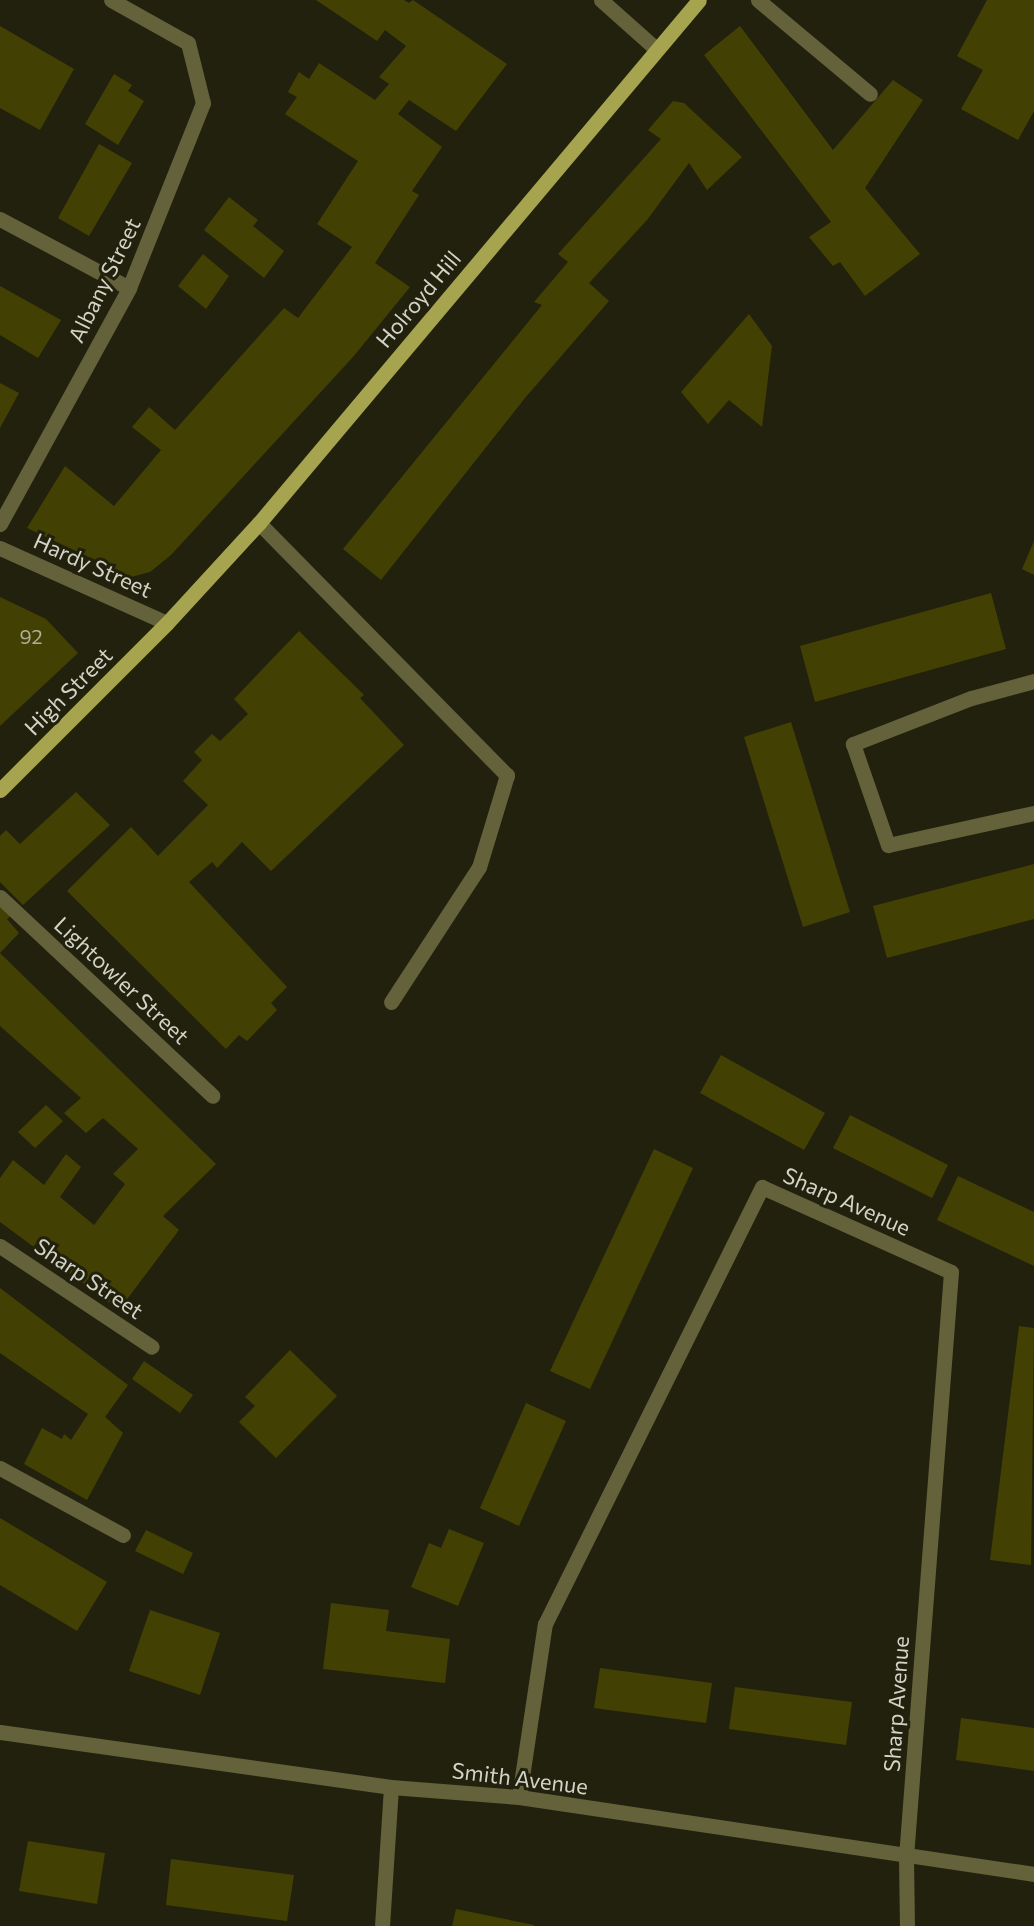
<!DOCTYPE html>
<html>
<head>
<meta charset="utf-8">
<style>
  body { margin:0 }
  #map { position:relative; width:1034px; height:1926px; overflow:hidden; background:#22210e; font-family:Commissioner,sans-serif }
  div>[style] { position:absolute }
  .building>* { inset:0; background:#434003 }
  .minor>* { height:15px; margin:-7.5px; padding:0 7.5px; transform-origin:7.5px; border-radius:7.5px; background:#63623b }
  .major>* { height:15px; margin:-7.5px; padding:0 7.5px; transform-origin:7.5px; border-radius:7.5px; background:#a7a44f }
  span { translate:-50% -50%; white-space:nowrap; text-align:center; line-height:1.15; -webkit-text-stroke:6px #22210e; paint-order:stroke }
  .number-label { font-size:20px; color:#afae96 }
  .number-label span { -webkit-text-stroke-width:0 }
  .street-label { font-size:22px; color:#d3d3c7 }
</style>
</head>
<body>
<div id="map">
  <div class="building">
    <div style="clip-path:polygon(316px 0,404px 0,409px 3px,413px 0,507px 64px,456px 131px,409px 100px,398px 114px,442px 147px,412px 191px,419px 195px,375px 263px,410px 287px,353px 357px,171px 555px,150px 572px,131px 577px,27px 528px,65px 466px,114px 506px,161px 450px,132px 427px,149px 407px,175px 430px,284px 308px,298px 318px,352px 247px,317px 224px,358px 161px,285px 114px,297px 97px,288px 92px,299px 72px,309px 79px,319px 63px,375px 100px,389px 84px,379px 77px,406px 46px,385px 30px,377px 41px)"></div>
    <div style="clip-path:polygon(987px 0,1034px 0,1034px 111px,1018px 140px,961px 109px,983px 70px,957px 56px)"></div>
    <div style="clip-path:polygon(0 26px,74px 69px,40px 130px,0 108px)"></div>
    <div style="clip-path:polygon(740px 26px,833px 150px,893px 80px,923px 100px,865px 188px,920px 254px,865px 296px,840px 262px,833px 266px,809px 237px,831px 222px,704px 55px)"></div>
    <div style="clip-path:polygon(114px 74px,132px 85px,128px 91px,144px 101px,118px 145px,85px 124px)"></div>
    <div style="clip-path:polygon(673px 101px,684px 103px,742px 157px,707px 190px,689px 163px,647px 220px,589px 283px,609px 301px,525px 398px,381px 580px,343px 549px,542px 305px,534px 302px,568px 262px,558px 254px,661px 139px,648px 130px)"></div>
    <div style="clip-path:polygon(99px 144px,132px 163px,89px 236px,58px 218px)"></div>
    <div style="clip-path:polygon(229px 197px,258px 220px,253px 226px,284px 251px,264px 278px,204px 230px)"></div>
    <div style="clip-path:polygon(203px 254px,229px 276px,206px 309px,178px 286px)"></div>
    <div style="clip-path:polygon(0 286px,61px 320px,38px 358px,0 335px)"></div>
    <div style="clip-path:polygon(749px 314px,772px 346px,762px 427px,729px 400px,708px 424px,681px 392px)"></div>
    <div style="clip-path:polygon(0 383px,19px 393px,0 428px)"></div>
    <div style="clip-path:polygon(1034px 541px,1034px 575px,1022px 569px)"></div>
    <div style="clip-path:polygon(991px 593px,1006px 649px,815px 702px,800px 646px)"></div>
    <div style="clip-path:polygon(0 597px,46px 619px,78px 653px,0 726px)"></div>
    <div style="clip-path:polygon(299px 631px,364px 695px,360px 698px,404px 745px,271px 871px,242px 842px,217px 868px,212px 862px,189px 882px,287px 987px,271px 1003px,277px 1010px,247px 1041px,239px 1035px,226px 1049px,67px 891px,131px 827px,158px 856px,208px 805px,183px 781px,202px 760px,194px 752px,212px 734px,220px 741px,248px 714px,234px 699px)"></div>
    <div style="clip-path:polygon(791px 722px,850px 912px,803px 927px,744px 737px)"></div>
    <div style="clip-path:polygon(76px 792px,110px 825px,23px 905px,0 882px,0 836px,6px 830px,20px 844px)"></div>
    <div style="clip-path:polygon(1034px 864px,1034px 919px,887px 958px,873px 906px)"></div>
    <div style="clip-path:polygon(0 903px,12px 915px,7px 919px,19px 933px,0 953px,216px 1164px,163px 1216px,179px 1230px,119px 1310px,0 1222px,0 1178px,13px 1160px,44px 1185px,66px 1154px,81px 1167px,60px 1197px,94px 1225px,125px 1184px,113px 1174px,138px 1149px,103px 1118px,86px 1133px,64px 1113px,81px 1098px,0 1026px)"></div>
    <div style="clip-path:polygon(721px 1055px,825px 1113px,804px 1150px,700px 1093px)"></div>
    <div style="clip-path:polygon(46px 1105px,63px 1121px,35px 1148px,18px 1132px)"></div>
    <div style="clip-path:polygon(850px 1115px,948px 1165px,932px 1198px,833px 1148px)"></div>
    <div style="clip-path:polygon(654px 1149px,693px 1168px,590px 1389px,550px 1371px)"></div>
    <div style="clip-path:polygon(958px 1176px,1034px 1212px,1034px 1266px,937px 1220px)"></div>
    <div style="clip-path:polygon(0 1288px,128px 1385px,105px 1417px,123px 1433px,87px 1500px,24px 1464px,42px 1428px,62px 1439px,64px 1434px,71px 1440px,88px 1414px,0 1353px)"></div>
    <div style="clip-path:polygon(1019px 1326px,1034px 1328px,1031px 1565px,990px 1560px)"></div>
    <div style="clip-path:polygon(290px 1350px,337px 1396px,276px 1458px,239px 1422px,255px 1406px,245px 1397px)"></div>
    <div style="clip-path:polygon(144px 1361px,193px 1395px,180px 1413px,132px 1379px)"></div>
    <div style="clip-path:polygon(526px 1403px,566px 1421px,519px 1526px,480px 1508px)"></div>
    <div style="clip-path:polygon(0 1518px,107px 1582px,77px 1631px,0 1585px)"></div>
    <div style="clip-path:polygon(449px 1529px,484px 1543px,458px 1606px,411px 1587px,429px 1543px,441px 1548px)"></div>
    <div style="clip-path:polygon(146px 1530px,193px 1553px,183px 1574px,135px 1551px)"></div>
    <div style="clip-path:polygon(331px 1603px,389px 1610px,386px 1631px,450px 1639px,445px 1683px,323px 1669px)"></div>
    <div style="clip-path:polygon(150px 1610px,220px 1633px,200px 1695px,129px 1671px)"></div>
    <div style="clip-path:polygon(600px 1668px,712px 1683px,706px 1723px,594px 1708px)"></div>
    <div style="clip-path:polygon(735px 1687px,852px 1702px,846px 1745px,729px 1729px)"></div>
    <div style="clip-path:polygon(961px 1718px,1034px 1728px,1034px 1771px,956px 1760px)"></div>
    <div style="clip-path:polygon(28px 1841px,105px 1853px,97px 1904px,19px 1891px)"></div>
    <div style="clip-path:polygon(171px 1859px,294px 1875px,287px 1921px,166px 1905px)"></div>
    <div style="clip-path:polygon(456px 1909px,534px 1925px,534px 1926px,452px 1926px)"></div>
  </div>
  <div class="minor">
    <div style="left:601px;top:0;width:72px;rotate:41.6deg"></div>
    <div style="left:758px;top:0;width:146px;rotate:40deg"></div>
    <div style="left:0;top:219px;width:146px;rotate:28.1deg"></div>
    <div style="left:259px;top:523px;width:354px;rotate:45.5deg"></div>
    <div style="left:507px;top:775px;width:96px;rotate:106.9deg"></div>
    <div style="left:479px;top:867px;width:161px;rotate:123.1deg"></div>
    <div style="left:0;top:524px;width:269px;rotate:-61.3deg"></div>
    <div style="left:129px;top:288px;width:199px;rotate:-68.2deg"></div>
    <div style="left:203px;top:103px;width:62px;rotate:-104deg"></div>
    <div style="left:188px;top:43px;width:88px;rotate:-150.8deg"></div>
    <div style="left:0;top:548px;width:183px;rotate:24.2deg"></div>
    <div style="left:1034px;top:681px;width:65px;rotate:164.9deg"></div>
    <div style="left:971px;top:698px;width:127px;rotate:158.7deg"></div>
    <div style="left:853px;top:744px;width:107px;rotate:70.9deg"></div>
    <div style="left:888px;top:845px;width:149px;rotate:-12.4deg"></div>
    <div style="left:0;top:897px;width:291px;rotate:43.1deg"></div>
    <div style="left:0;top:1246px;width:182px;rotate:33.6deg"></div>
    <div style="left:0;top:1468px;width:140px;rotate:28.6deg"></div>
    <div style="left:0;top:1732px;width:395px;rotate:8deg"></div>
    <div style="left:391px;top:1787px;width:128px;rotate:4.5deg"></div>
    <div style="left:519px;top:1797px;width:521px;rotate:8.5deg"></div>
    <div style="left:519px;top:1797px;width:175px;rotate:-81.5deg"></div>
    <div style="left:545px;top:1624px;width:488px;rotate:-63.6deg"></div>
    <div style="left:762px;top:1187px;width:207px;rotate:24.2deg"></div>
    <div style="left:951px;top:1272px;width:587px;rotate:94.4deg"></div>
    <div style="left:906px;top:1857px;width:69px;rotate:89.2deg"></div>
    <div style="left:382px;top:1926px;width:139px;rotate:-86.3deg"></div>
  </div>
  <div class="major">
    <div style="left:0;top:790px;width:236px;rotate:-45deg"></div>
    <div style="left:167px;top:623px;width:136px;rotate:-47.4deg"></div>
    <div style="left:259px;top:523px;width:683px;rotate:-49.93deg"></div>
  </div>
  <div class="number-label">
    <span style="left:31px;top:636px">92</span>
  </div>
  <div class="street-label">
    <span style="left:104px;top:280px;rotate:-64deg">Albany Street</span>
    <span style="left:418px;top:299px;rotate:-50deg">Holroyd Hill</span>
    <span style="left:93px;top:565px;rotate:24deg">Hardy Street</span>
    <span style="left:68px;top:691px;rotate:-45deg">High Street</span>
    <span style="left:122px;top:980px;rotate:43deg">Lightowler Street</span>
    <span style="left:847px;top:1201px;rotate:24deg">Sharp Avenue</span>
    <span style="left:89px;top:1278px;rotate:34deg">Sharp Street</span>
    <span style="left:896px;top:1704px;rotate:-86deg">Sharp Avenue</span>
    <span style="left:520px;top:1778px;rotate:7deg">Smith Avenue</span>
  </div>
</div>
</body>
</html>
